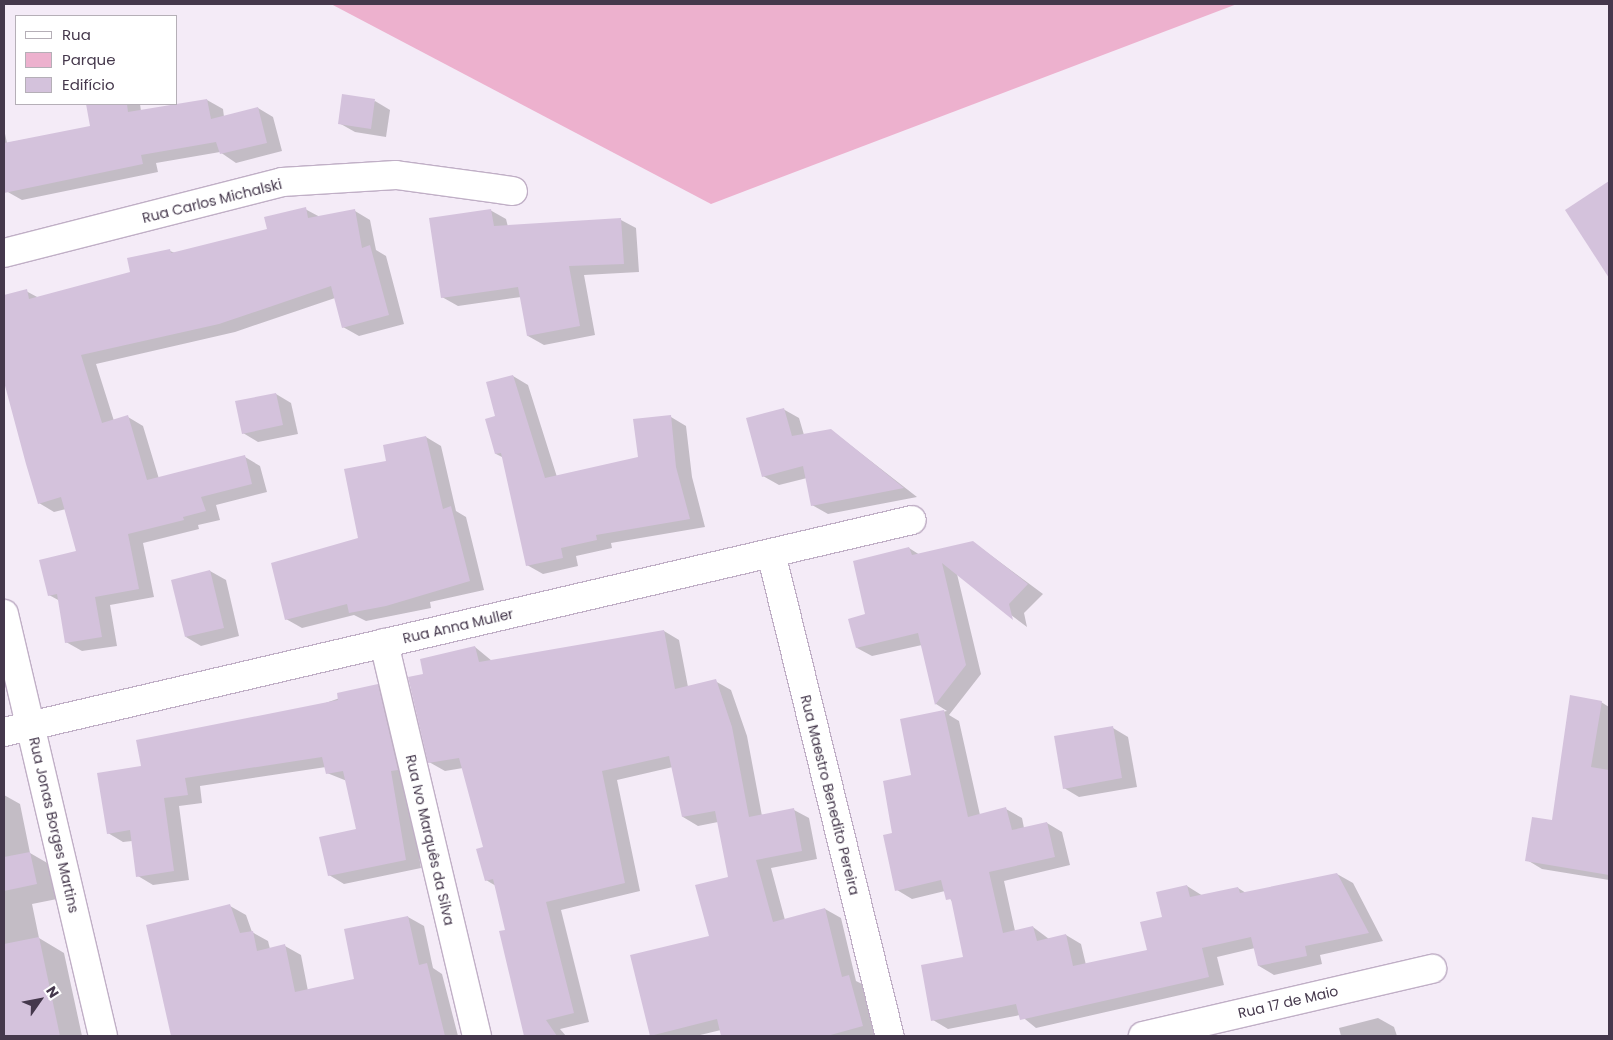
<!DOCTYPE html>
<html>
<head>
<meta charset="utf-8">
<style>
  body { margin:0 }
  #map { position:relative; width:1613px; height:1040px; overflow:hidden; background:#f4ebf7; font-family:Poppins,sans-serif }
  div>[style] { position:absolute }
  .green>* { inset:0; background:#edb1ce }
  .shadow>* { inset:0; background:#0003 }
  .building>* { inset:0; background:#d4c2dc }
  .roads { filter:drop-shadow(1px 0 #c0afc6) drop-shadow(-1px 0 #c0afc6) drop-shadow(0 1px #c0afc6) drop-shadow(0 -1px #c0afc6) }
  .street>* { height:28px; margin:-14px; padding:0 14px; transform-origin:14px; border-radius:14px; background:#fff }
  span { translate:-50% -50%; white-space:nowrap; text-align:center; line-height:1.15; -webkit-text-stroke:4px #fff; paint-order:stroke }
  .street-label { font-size:14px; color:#45384c }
  .frame { position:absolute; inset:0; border:5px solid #45384c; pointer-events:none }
  .legend { position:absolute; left:15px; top:15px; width:162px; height:90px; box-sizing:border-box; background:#fff; border:1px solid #b5afb7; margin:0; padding:6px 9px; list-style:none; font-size:15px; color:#45384c }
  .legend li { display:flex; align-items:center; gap:10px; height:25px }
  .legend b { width:25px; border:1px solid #b5afb7 }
  .north { position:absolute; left:15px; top:975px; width:50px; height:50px; -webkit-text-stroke:4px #fff; paint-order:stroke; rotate:57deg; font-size:14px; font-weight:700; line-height:20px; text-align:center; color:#45384c }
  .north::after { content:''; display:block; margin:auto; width:18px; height:22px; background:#45384c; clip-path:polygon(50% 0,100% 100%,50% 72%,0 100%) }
</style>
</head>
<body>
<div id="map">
  <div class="green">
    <div style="clip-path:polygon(331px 4px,1237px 4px,711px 204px)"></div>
  </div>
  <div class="shadow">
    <div style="clip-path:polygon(207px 100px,223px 109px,224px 117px,258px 108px,273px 117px,282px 151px,236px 163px,220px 152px,156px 163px,158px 172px,22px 200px,6px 191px,4px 129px,7px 143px,91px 127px,87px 104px,140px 104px,141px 111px)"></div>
    <div style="clip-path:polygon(375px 101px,390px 110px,386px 137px,355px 132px,339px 123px)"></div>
    <div style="clip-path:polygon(1609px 183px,1609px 263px,1596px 255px,1567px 211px)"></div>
    <div style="clip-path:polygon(305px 209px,320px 217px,355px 211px,370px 220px,376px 250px,386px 256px,404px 324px,359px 336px,343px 327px,335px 298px,235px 332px,96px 364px,114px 421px,128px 417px,143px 426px,159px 479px,245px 457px,260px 466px,267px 492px,216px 505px,220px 520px,198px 525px,199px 529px,143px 543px,154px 597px,110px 605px,117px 646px,82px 651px,66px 642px,60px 601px,49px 595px,77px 552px,66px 509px,54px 512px,39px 503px,4px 377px,4px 296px,26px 291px,39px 298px,131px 273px,170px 251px,175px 253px,269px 230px)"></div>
    <div style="clip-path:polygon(490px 210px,506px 219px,508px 227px,621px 220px,636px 228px,639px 272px,584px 275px,595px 335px,544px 345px,528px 336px,521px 297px,458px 306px,442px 297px)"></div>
    <div style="clip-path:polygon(513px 376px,528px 385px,557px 477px,639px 458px,671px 417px,686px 426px,692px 477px,705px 527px,611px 543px,612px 548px,576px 556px,578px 566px,543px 574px,527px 565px,504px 458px,496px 454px,497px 417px)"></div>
    <div style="clip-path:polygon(276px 394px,291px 403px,298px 434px,258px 442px,243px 433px)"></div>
    <div style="clip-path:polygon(783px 409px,799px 418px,804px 435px,831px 430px,917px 497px,828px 514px,812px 505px,807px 478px,779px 485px,763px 476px)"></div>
    <div style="clip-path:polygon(426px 437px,441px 446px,456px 511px,466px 517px,484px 590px,430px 602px,431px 608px,366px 621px,354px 615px,302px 628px,286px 619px,360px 539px,387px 462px)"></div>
    <div style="clip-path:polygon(973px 542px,1043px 594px,1024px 613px,1027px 627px,957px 574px,981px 674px,949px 715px,959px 721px,980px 815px,1006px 809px,1022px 818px,1024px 828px,1047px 823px,1062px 832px,1070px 865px,1004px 881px,1015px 931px,1033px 927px,1049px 939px,1066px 935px,1081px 944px,1086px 965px,1148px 951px,1164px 918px,1187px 886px,1203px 896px,1238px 888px,1246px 893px,1337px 874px,1353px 883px,1383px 941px,1320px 955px,1322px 964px,1274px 975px,1259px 966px,1255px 948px,1217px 957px,1224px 985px,1036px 1028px,1020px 1015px,948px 1029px,933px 1020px,964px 958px,953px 903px,945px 891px,912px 899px,897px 890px,894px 834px,913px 776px,901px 720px,947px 711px,936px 704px,922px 645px,872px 656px,857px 648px,867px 615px,909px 548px,920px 555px)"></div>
    <div style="clip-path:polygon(210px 571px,226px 580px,239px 636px,201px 646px,186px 637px)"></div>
    <div style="clip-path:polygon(664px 631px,679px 640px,688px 687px,715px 681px,731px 690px,747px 736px,762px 816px,794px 810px,809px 818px,817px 859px,771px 868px,785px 920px,825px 909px,841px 918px,856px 981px,864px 985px,878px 1035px,722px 1036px,721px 1030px,696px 1036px,651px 1035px,711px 937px,730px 878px,718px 822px,698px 826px,683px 817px,673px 767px,617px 780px,640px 891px,561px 910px,589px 1022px,560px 1029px,566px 1036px,526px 1036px,500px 932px,507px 931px,496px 886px,486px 880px,484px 848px,463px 768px,445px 771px,429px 762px,425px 675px,475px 647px,492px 661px)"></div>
    <div style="clip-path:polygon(377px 685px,393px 694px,421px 868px,344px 884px,329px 875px,357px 830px,347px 781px,327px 773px,326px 767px,200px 786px,202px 803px,179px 806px,189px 880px,153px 885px,138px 876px,132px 841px,123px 842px,108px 833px,142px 767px)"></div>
    <div style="clip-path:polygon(1601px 702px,1609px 707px,1609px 880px,1542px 869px,1527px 860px,1553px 821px)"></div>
    <div style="clip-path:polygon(1113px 728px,1128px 737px,1137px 787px,1079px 797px,1064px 788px)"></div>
    <div style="clip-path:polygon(4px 795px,20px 804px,30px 853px,56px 868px,62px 898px,32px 904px,39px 938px,64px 953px,82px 1036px,4px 1036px)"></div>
    <div style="clip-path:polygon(230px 906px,246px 915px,252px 932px,268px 941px,270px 949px,285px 946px,301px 955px,308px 991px,356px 980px,408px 917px,424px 926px,433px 968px,442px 974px,458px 1036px,173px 1036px,147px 926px)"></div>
    <div style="clip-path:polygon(1378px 1018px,1394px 1027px,1397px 1036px,1341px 1036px,1339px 1028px)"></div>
  </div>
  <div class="building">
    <div style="clip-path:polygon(342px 94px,375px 99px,371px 129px,338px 124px)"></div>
    <div style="clip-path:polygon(207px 99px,211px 119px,258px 107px,267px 143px,220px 154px,216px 142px,141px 155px,143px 164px,4px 193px,4px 143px,90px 126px,86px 104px,127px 104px,128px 112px)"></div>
    <div style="clip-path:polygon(1609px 181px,1609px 278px,1565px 210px)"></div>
    <div style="clip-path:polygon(306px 207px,308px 218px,355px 209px,362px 248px,370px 245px,389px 315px,342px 328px,331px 286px,219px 324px,81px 355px,102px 423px,128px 415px,147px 480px,245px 455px,252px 484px,201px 497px,206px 511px,183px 517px,184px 520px,128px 534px,139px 589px,95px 597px,102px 637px,65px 643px,57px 594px,48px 596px,39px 560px,76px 551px,61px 497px,38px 504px,26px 464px,4px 382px,4px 295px,27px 289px,29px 299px,130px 272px,127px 258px,170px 249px,171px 253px,267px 229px,264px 217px)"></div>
    <div style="clip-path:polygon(491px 209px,494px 226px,621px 218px,624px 264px,569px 266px,580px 326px,527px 336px,518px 287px,441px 298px,429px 218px)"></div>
    <div style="clip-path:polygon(513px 375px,545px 478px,638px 457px,633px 419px,671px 415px,676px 467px,690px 519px,596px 535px,597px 540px,561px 548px,563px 558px,526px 566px,501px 453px,495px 454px,485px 419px,495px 416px,486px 382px)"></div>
    <div style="clip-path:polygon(276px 393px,283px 425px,242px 434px,235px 401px)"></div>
    <div style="clip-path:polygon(784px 408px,792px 436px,831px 429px,904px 488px,811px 506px,803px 466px,762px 477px,746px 418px)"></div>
    <div style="clip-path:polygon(426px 436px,443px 509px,451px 506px,470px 581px,386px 606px,349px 613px,347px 604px,285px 620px,271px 563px,358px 538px,344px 469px,386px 461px,383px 445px)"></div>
    <div style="clip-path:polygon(973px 541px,1028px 584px,1009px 604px,1013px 620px,942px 563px,966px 665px,935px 705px,918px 633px,856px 648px,848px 619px,865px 614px,853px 561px,909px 547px,912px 555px)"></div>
    <div style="clip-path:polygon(210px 570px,224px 628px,185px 637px,171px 580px)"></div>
    <div style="clip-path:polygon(664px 630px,675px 689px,716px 679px,732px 727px,749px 817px,794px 808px,802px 851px,756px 860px,773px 922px,825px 908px,842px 977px,849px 975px,863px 1026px,827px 1036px,721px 1036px,717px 1019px,650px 1036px,630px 955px,709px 936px,695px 885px,728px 877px,715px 811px,682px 817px,669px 756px,602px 771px,625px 883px,546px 902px,574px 1013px,546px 1020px,557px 1036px,524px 1036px,499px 931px,505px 930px,493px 879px,485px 881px,476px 849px,483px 847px,459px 758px,428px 763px,408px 677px,423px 674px,420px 659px,475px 646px,479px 662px)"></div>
    <div style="clip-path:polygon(378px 684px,398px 770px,391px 771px,406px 860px,328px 876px,319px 837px,356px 829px,343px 771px,326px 774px,322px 757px,185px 778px,188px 795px,164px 798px,174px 871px,136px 877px,130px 830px,107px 834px,97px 773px,141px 766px,136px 740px,338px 700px,337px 693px)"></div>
    <div style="clip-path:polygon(1570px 695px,1602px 701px,1591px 767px,1609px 770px,1609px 875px,1525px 861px,1532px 817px,1552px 820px)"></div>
    <div style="clip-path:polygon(944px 710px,968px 817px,1006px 807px,1012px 830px,1047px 822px,1055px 857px,989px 872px,1003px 933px,1033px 926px,1037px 941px,1066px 934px,1073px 966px,1147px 950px,1140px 922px,1162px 917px,1156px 892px,1187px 885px,1190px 897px,1238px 887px,1240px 893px,1337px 873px,1369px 933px,1305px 946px,1307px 956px,1258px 966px,1251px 937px,1202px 948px,1209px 977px,1020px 1020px,1016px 1004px,931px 1021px,921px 965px,963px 957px,951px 899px,946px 900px,941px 880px,895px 891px,883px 835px,892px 833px,883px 781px,911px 775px,900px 719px)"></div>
    <div style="clip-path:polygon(1113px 726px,1122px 778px,1063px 789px,1054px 736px)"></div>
    <div style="clip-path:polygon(30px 852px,37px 884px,4px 891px,4px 857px)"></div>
    <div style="clip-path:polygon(230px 904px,240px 933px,253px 931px,257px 951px,285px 944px,295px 992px,354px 979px,344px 929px,408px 916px,419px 965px,427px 963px,445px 1036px,171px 1036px,146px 925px)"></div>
    <div style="clip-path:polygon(39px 937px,60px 1036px,4px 1036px,4px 944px)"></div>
  </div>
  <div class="roads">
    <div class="street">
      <div style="left:4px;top:253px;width:287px;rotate:-14.3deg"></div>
      <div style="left:282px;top:182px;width:114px;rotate:-3.5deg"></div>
      <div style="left:396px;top:175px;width:118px;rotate:7.8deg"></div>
      <div style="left:771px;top:553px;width:497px;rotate:76.2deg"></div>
      <div style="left:4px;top:614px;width:433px;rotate:76.8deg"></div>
      <div style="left:384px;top:643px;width:404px;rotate:76.7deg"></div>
      <div style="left:4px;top:732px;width:932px;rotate:-13.14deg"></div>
      <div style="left:1143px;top:1036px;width:297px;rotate:-13.1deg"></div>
    </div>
  </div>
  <div class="street-label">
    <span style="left:212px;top:201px;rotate:-14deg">Rua Carlos Michalski</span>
    <span style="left:458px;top:626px;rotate:-13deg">Rua Anna Muller</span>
    <span style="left:830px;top:795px;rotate:76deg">Rua Maestro Benedito Pereira</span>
    <span style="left:54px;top:825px;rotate:77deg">Rua Jonas Borges Martins</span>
    <span style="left:430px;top:840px;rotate:77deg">Rua Ivo Marquês da Silva</span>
    <span style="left:1288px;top:1002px;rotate:-13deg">Rua 17 de Maio</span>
  </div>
  <div class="frame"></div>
  <ul class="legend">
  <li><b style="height:6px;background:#fff"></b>Rua</li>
  <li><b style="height:14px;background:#edb1ce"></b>Parque</li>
  <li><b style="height:14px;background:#d4c2dc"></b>Edifício</li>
  </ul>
  <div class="north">N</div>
</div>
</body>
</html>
